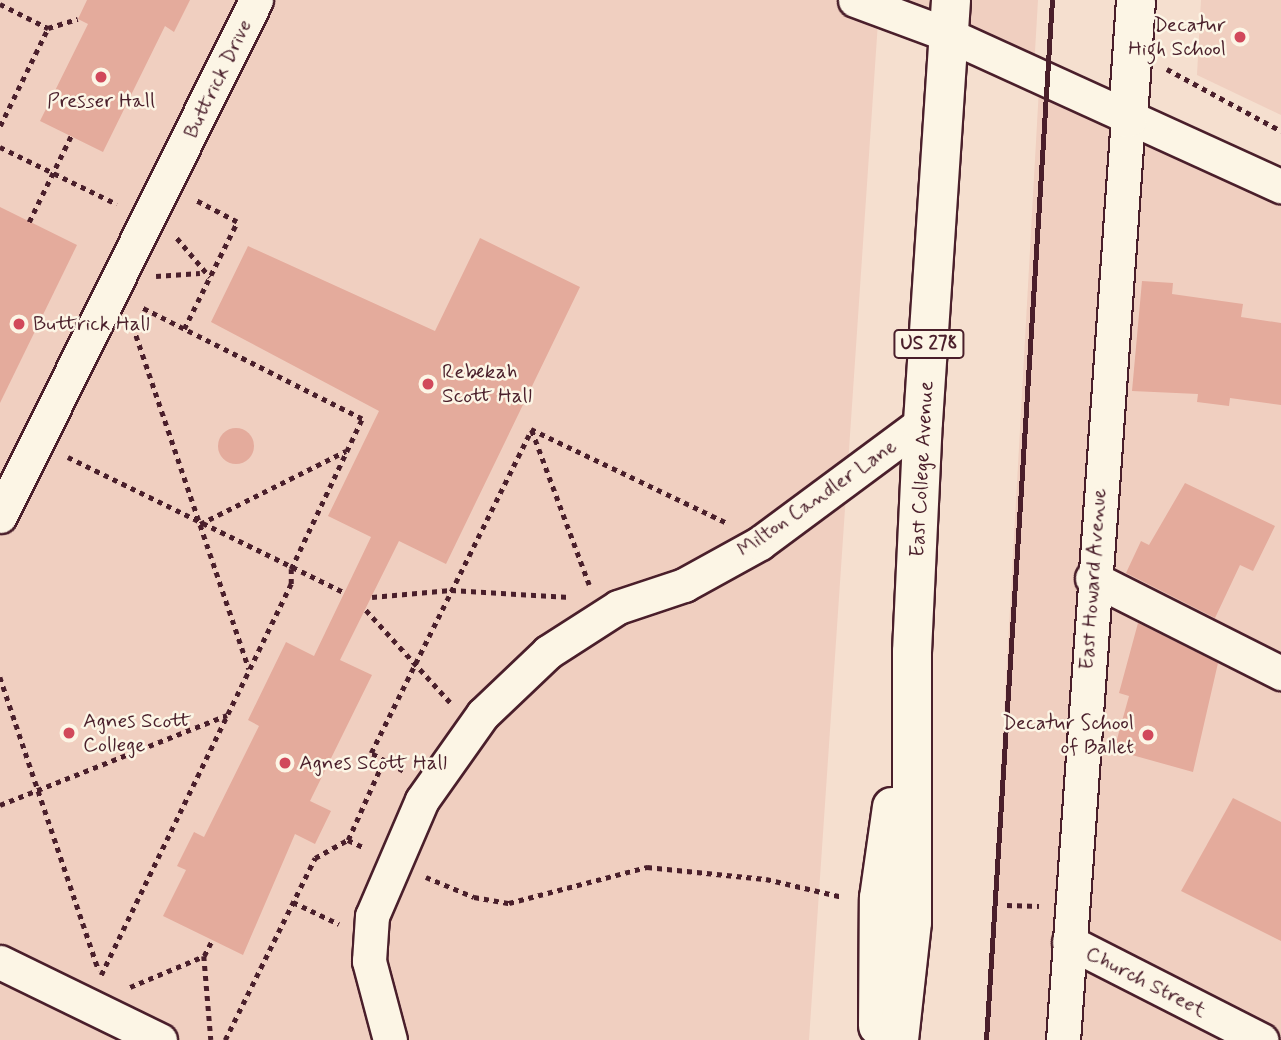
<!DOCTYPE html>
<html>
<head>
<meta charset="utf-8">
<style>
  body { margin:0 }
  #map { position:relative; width:1281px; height:1040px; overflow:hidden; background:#f5dfcf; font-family:Mynerve,sans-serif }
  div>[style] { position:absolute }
  .built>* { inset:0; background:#f0cfc0 }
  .building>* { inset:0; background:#e4ab9c }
  .round { border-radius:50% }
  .path>* { height:4.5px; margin-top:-2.25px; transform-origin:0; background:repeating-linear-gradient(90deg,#4a1f2b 0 5px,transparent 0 10px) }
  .roads { filter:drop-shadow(2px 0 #4a1f2b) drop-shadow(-2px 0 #4a1f2b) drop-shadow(0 2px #4a1f2b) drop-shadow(0 -2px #4a1f2b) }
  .minor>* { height:33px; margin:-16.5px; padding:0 16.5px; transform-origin:16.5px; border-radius:16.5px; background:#fcf5e5 }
  .major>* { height:38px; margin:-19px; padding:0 19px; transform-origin:19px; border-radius:19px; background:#fcf5e5 }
  .rail>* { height:5px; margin:-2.5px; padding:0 2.5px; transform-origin:2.5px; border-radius:2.5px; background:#4a1f2b }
  .dots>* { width:19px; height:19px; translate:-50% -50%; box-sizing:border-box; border:4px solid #fcf5e5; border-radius:50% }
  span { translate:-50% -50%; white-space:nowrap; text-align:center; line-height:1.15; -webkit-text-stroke:5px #fcf5e5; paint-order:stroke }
  .shield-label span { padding:2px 5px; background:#fcf5e5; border:2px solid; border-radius:5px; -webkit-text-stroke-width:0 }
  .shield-label { font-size:19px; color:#4a1f2b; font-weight:700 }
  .poi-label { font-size:21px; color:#4a1f2b }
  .right { translate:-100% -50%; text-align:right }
  .left { translate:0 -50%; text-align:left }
  .street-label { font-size:21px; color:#4a1f2b }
</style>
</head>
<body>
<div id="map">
  <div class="built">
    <div style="clip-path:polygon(0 0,1038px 0,1033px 86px,878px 22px,809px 1040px,0 1040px)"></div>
    <div style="clip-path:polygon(1201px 0,1281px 0,1281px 115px,1197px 75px)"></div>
    <div style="clip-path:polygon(1039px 88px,1281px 206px,1281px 1040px,986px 1040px)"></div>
  </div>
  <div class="building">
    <div style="clip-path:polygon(87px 0,190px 0,174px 32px,165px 26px,103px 152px,40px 121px,88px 24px,78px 19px)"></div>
    <div style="clip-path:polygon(0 207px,77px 245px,0 403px)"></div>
    <div style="clip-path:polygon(480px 238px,580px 287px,446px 564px,399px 541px,340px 660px,372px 675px,310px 801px,331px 811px,315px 844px,295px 834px,243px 955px,163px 916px,186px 870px,177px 866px,194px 832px,204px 837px,259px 726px,248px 720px,286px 642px,314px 656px,371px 537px,328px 516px,379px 411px,211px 322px,248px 246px,435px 331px)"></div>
    <div style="clip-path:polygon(1142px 281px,1173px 283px,1172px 294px,1243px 304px,1241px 317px,1281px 323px,1281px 405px,1230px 398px,1229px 406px,1197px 402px,1198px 394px,1132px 391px)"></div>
    <div class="round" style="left:218px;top:428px;width:36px;height:36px"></div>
    <div style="clip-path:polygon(1185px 483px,1275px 526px,1253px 571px,1240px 565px,1215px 618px,1126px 573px,1141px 541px,1149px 545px)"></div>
    <div style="clip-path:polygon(1138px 623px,1218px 663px,1193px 772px,1114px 750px,1129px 696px,1119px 693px)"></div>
    <div style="clip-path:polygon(1233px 798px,1281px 822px,1281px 941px,1181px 891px)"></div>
  </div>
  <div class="path">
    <div style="left:0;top:4px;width:54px;rotate:26.6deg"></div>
    <div style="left:1167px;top:69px;width:130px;rotate:28.5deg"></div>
    <div style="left:0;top:126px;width:109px;rotate:-63.9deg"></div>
    <div style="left:48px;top:28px;width:31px;rotate:-17deg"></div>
    <div style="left:0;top:147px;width:130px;rotate:26deg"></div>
    <div style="left:29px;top:222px;width:96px;rotate:-64deg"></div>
    <div style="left:177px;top:238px;width:51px;rotate:49.8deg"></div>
    <div style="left:156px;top:276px;width:44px;rotate:-3.9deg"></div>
    <div style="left:133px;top:326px;width:362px;rotate:71.3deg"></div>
    <div style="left:184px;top:329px;width:119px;rotate:-63.6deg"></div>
    <div style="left:237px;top:222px;width:47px;rotate:-152.4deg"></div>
    <div style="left:68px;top:457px;width:309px;rotate:26.1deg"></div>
    <div style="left:200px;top:524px;width:163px;rotate:-26.6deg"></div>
    <div style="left:589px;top:585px;width:166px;rotate:-110.4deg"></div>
    <div style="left:531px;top:429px;width:217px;rotate:25.6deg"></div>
    <div style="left:372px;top:597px;width:79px;rotate:-5.1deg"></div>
    <div style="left:451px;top:590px;width:119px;rotate:3.4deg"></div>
    <div style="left:366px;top:610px;width:125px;rotate:47.6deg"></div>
    <div style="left:0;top:677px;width:310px;rotate:71.4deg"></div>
    <div style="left:403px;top:771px;width:37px;rotate:-151deg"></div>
    <div style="left:371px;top:753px;width:360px;rotate:-63.6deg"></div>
    <div style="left:0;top:805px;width:244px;rotate:-21.6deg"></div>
    <div style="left:348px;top:840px;width:19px;rotate:25deg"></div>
    <div style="left:426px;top:877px;width:52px;rotate:22.6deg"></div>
    <div style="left:474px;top:897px;width:36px;rotate:10deg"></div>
    <div style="left:509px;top:903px;width:143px;rotate:-14.6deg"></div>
    <div style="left:647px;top:867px;width:120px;rotate:5.8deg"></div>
    <div style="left:766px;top:879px;width:79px;rotate:13.2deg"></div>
    <div style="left:293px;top:902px;width:51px;rotate:25.6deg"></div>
    <div style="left:1007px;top:905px;width:32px;rotate:2deg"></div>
    <div style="left:204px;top:956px;width:18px;rotate:-63deg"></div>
    <div style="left:101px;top:975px;width:435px;rotate:-64.1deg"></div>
    <div style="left:291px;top:584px;width:15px;rotate:-90deg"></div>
    <div style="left:291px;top:569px;width:166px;rotate:-64.7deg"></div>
    <div style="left:362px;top:419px;width:246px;rotate:-153.2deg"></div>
    <div style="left:130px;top:987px;width:80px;rotate:-22.7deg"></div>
    <div style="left:204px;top:956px;width:84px;rotate:85.2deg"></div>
    <div style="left:225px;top:1040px;width:203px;rotate:-63.7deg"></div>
    <div style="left:315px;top:858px;width:38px;rotate:-29deg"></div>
    <div style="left:348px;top:840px;width:88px;rotate:-65.8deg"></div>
  </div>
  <div class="roads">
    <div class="minor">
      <div style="left:855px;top:0;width:100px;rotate:20.4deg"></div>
      <div style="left:949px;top:35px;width:365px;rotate:24.5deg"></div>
      <div style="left:0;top:516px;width:576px;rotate:-63.61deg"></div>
      <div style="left:1092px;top:578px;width:212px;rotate:26.7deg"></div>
      <div style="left:1069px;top:942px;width:216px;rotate:27deg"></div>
      <div style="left:0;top:962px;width:178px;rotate:26deg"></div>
      <div style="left:390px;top:1040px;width:82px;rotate:-104.9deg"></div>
      <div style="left:369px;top:961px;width:45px;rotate:-86.2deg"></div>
      <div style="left:372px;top:916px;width:126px;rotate:-66.7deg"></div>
      <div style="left:422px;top:800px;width:105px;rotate:-54.7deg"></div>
      <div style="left:483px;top:714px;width:90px;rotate:-43.6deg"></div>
      <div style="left:548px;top:652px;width:83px;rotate:-32.7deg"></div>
      <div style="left:618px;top:607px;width:70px;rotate:-18.4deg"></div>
      <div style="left:684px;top:585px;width:87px;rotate:-28.9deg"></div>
      <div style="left:760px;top:543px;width:203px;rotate:-36.6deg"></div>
      <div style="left:1063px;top:1040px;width:924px;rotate:-85.97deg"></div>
    </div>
    <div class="major">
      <div style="left:1128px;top:118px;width:118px;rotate:-86.1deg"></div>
      <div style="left:878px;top:1026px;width:128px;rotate:-89.6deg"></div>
      <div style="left:879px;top:898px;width:92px;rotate:-81.9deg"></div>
      <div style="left:899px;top:1040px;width:119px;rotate:-83.7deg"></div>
      <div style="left:912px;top:922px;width:270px;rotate:-90deg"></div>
      <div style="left:912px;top:652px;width:230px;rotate:-87.3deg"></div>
      <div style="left:923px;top:422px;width:423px;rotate:-86.2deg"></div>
    </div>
  </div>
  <div class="rail">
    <div style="left:986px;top:1040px;width:1042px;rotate:-86.37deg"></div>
  </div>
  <div class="dots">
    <div style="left:1240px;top:37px;background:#d1495b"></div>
    <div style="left:101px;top:77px;background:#d1495b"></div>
    <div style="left:19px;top:324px;background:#d1495b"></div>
    <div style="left:428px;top:384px;background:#d1495b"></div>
    <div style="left:69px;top:733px;background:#d1495b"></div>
    <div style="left:1148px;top:735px;background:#d1495b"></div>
    <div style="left:285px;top:763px;background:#d1495b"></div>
  </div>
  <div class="shield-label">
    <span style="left:929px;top:344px">US 278</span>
  </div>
  <div class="poi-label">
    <span class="right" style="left:1226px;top:37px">Decatur<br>High School</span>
    <span style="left:101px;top:101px">Presser Hall</span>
    <span class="left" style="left:33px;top:324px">Buttrick Hall</span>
    <span class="left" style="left:442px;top:384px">Rebekah<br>Scott Hall</span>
    <span class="left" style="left:83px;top:733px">Agnes Scott<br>College</span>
    <span class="right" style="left:1134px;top:735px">Decatur School<br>of Ballet</span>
    <span class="left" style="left:299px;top:763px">Agnes Scott Hall</span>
  </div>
  <div class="street-label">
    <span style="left:218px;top:79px;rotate:-64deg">Buttrick Drive</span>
    <span style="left:922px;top:469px;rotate:-87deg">East College Avenue</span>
    <span style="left:817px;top:498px;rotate:-35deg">Milton Candler Lane</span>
    <span style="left:1093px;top:579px;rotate:-86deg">East Howard Avenue</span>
    <span style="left:1146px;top:982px;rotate:27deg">Church Street</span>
  </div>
</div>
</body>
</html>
